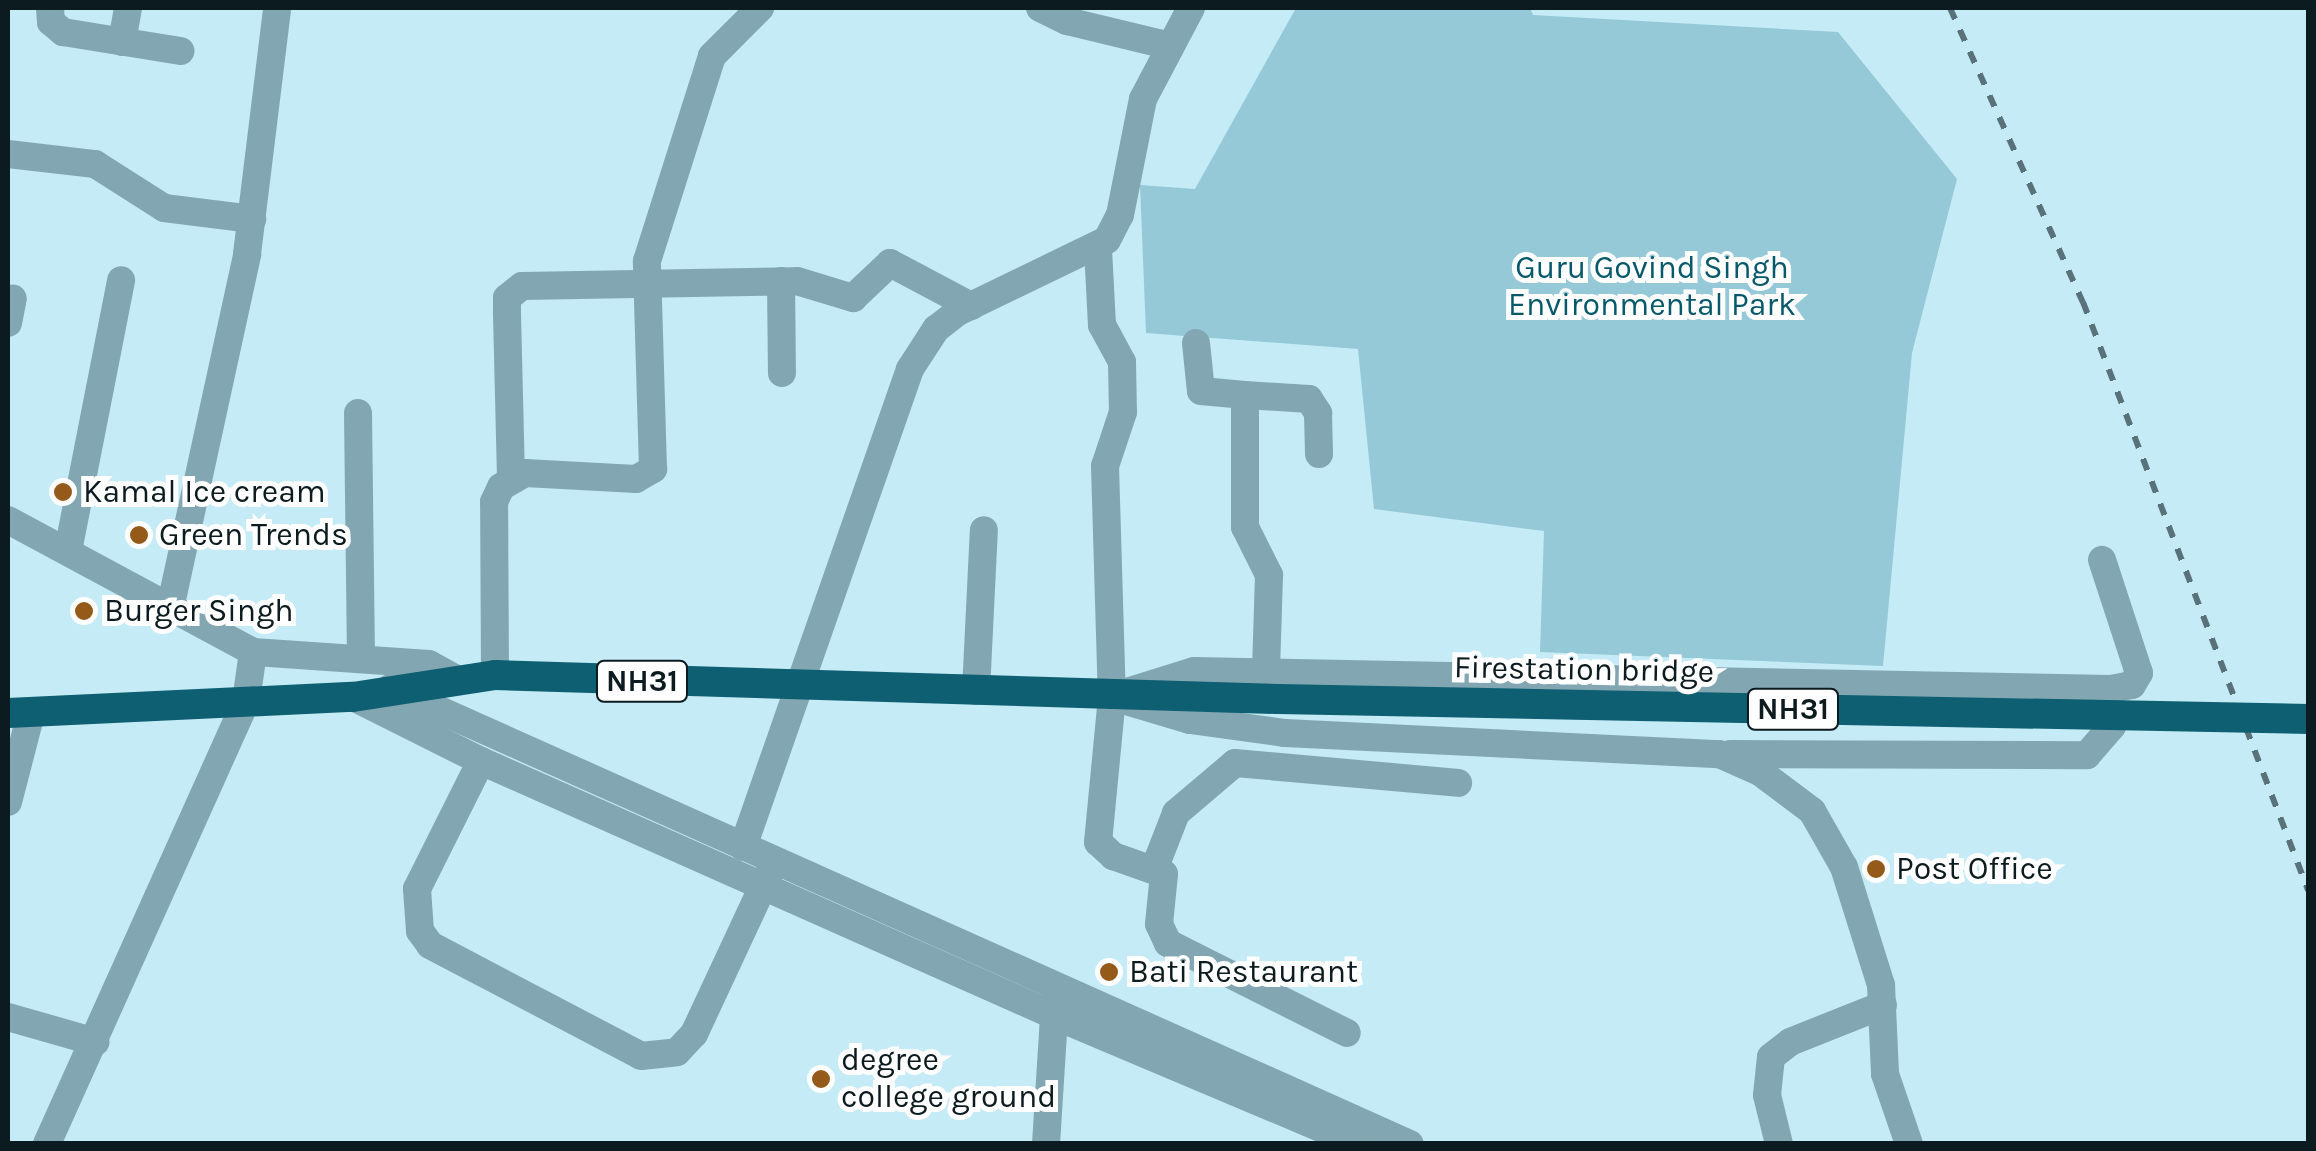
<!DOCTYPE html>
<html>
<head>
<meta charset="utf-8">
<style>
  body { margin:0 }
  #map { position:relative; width:2316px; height:1151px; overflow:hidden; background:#c4ebf6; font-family:Karla,sans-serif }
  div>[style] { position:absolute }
  .green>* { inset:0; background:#95c9d8 }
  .minor>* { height:28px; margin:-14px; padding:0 14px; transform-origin:14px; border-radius:14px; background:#82a7b2 }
  .highway>* { height:30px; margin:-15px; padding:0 15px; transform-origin:15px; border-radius:15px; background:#0e5f71 }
  .rail>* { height:6px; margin-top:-3px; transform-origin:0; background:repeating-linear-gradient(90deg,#597279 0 12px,transparent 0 24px) }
  .highway-bridge>* { height:30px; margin:-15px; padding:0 15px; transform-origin:15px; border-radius:15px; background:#0e5f71 }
  .dots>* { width:28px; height:28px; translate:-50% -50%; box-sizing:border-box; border:5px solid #fff; border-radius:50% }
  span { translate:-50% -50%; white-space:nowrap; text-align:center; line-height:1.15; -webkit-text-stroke:10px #fff; paint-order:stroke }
  .shield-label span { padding:2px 8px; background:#fff; border:2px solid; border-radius:8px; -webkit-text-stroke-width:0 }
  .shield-label { font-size:30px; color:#0c1b1f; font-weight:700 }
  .park-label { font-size:32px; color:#05596a }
  .poi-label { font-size:32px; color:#0c1b1f }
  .left { translate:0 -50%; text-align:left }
  .street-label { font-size:32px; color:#0c1b1f }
  .frame { position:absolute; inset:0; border:10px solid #0c1b1f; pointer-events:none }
</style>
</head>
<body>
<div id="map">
  <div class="green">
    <div style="clip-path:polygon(1296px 8px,1530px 8px,1533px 15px,1838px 32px,1957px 179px,1912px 353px,1883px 666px,1540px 652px,1544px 531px,1374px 509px,1358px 349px,1146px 333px,1140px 185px,1195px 189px)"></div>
  </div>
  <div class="minor">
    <div style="left:50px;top:8px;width:14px;rotate:86deg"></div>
    <div style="left:51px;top:22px;width:16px;rotate:40deg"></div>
    <div style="left:63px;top:32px;width:119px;rotate:9.2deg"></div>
    <div style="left:1040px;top:8px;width:30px;rotate:26deg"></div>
    <div style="left:1067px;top:21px;width:106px;rotate:13.6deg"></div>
    <div style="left:122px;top:42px;width:35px;rotate:-80deg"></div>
    <div style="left:8px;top:154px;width:88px;rotate:6.6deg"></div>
    <div style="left:95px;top:164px;width:82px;rotate:32.5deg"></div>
    <div style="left:164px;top:208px;width:89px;rotate:7.1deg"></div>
    <div style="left:1098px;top:249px;width:76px;rotate:87deg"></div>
    <div style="left:1102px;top:325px;width:42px;rotate:61.6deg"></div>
    <div style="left:1122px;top:362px;width:50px;rotate:88.9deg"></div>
    <div style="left:1123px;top:412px;width:57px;rotate:108.4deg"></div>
    <div style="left:1105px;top:466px;width:231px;rotate:88.3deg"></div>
    <div style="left:1112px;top:697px;width:146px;rotate:95.5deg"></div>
    <div style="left:1098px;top:842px;width:21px;rotate:43deg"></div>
    <div style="left:1113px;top:856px;width:54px;rotate:19.4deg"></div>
    <div style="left:1164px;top:874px;width:50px;rotate:95.7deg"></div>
    <div style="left:1159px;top:924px;width:21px;rotate:65deg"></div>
    <div style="left:1168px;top:943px;width:200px;rotate:26.7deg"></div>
    <div style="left:781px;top:281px;width:92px;rotate:89.4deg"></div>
    <div style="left:8px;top:323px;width:25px;rotate:-79deg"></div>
    <div style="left:1196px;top:343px;width:48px;rotate:84.1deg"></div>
    <div style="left:1201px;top:391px;width:44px;rotate:5.2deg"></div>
    <div style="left:1245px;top:395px;width:132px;rotate:90deg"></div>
    <div style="left:1245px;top:527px;width:54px;rotate:63.4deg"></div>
    <div style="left:1269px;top:575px;width:98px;rotate:91.8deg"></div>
    <div style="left:1245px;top:395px;width:64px;rotate:3.6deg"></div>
    <div style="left:1309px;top:399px;width:17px;rotate:57deg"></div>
    <div style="left:1318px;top:413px;width:41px;rotate:88.6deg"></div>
    <div style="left:358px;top:413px;width:245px;rotate:89.3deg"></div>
    <div style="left:511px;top:478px;width:167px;rotate:-91.4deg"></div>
    <div style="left:507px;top:311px;width:13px;rotate:-90deg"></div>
    <div style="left:507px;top:298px;width:19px;rotate:-39deg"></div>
    <div style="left:522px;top:286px;width:275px;rotate:-1deg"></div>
    <div style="left:797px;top:281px;width:59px;rotate:16.9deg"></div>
    <div style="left:853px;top:298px;width:51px;rotate:-43.4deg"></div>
    <div style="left:890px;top:263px;width:92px;rotate:28deg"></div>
    <div style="left:8px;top:520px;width:278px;rotate:28.3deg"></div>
    <div style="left:253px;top:652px;width:49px;rotate:98.1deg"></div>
    <div style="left:246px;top:701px;width:486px;rotate:114.2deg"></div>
    <div style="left:68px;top:551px;width:276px;rotate:-78.9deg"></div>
    <div style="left:171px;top:604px;width:358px;rotate:-77.7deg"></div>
    <div style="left:247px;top:254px;width:248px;rotate:-83deg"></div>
    <div style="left:253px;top:652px;width:176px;rotate:3.9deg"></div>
    <div style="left:429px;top:664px;width:31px;rotate:29deg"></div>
    <div style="left:495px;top:675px;width:173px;rotate:-90.3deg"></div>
    <div style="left:494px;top:502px;width:17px;rotate:-65deg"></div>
    <div style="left:501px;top:487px;width:28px;rotate:-30deg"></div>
    <div style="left:525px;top:473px;width:111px;rotate:3.1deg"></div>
    <div style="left:636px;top:479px;width:20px;rotate:-30deg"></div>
    <div style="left:653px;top:469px;width:208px;rotate:-91.7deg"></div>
    <div style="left:647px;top:261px;width:215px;rotate:-72.4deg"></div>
    <div style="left:712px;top:56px;width:68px;rotate:-45deg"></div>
    <div style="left:390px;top:688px;width:1117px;rotate:24.09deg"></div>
    <div style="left:976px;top:691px;width:161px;rotate:-87.2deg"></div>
    <div style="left:1123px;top:693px;width:74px;rotate:-17.2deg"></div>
    <div style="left:1194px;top:671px;width:917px;rotate:1.12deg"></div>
    <div style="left:2111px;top:689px;width:21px;rotate:-11deg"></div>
    <div style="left:2132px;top:685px;width:14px;rotate:-60deg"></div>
    <div style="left:2139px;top:673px;width:119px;rotate:-108.1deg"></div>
    <div style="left:353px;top:697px;width:143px;rotate:26.6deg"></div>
    <div style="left:481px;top:761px;width:626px;rotate:23.94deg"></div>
    <div style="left:1053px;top:1015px;width:332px;rotate:22.9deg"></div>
    <div style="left:1123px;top:700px;width:70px;rotate:16.6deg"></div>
    <div style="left:1190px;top:720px;width:96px;rotate:7.8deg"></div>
    <div style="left:1285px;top:733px;width:435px;rotate:2.8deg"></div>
    <div style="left:1719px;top:754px;width:45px;rotate:23.7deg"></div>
    <div style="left:1760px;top:772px;width:65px;rotate:36.9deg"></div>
    <div style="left:1812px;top:811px;width:64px;rotate:60.3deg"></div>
    <div style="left:1844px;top:867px;width:124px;rotate:72.6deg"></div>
    <div style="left:1881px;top:985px;width:89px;rotate:87.4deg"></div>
    <div style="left:1885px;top:1074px;width:74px;rotate:71.1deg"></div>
    <div style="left:1730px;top:754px;width:357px;rotate:0.2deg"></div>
    <div style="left:2087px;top:755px;width:38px;rotate:-49deg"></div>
    <div style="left:2112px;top:726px;width:31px;rotate:-109deg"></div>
    <div style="left:481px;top:761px;width:143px;rotate:116.6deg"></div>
    <div style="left:417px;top:889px;width:42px;rotate:85.9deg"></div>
    <div style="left:420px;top:931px;width:17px;rotate:54deg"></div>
    <div style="left:430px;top:945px;width:238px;rotate:27.7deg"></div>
    <div style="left:641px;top:1056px;width:36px;rotate:-6deg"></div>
    <div style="left:677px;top:1052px;width:25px;rotate:-47deg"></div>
    <div style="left:694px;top:1034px;width:180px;rotate:-65deg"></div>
    <div style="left:8px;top:802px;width:92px;rotate:-75.5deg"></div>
    <div style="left:743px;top:847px;width:506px;rotate:-70.74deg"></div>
    <div style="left:910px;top:369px;width:48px;rotate:-57deg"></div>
    <div style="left:936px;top:329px;width:28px;rotate:-38deg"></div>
    <div style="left:958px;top:312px;width:165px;rotate:-25.8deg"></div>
    <div style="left:1107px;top:240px;width:28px;rotate:-63deg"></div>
    <div style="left:1120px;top:215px;width:118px;rotate:-78.8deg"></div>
    <div style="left:1143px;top:99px;width:103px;rotate:-62.2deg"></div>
    <div style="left:1155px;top:867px;width:58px;rotate:-68.7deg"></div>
    <div style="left:1176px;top:813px;width:77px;rotate:-40.3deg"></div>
    <div style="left:1235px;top:763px;width:224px;rotate:5.1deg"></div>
    <div style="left:8px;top:1017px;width:91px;rotate:15.9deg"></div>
    <div style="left:1046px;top:1144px;width:145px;rotate:-86.4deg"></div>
    <div style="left:1779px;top:1144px;width:50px;rotate:-103.8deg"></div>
    <div style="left:1767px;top:1095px;width:38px;rotate:-84deg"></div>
    <div style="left:1771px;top:1057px;width:24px;rotate:-38deg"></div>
    <div style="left:1790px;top:1042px;width:100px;rotate:-21.7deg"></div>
  </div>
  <div class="highway">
    <div style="left:8px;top:713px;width:345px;rotate:-2.7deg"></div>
    <div style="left:353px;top:697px;width:144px;rotate:-8.8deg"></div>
    <div style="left:495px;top:675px;width:783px;rotate:1.76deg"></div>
  </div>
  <div class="rail">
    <div style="left:1950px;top:8px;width:323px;rotate:65.7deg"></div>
    <div style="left:2083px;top:302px;width:630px;rotate:69.06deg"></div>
  </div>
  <div class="highway-bridge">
    <div style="left:1278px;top:699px;width:1030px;rotate:1.11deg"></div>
  </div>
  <div class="dots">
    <div style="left:63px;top:492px;background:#955a1a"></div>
    <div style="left:139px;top:535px;background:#955a1a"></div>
    <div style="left:84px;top:611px;background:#955a1a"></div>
    <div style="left:1876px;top:869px;background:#955a1a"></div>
    <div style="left:1109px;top:972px;background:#955a1a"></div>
    <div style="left:821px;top:1079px;background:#955a1a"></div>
  </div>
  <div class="shield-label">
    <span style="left:642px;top:681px">NH31</span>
    <span style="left:1793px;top:709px">NH31</span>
  </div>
  <div class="park-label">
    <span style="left:1652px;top:287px">Guru Govind Singh<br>Environmental Park</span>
  </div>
  <div class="poi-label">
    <span class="left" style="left:83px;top:492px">Kamal Ice cream</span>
    <span class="left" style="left:159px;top:535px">Green Trends</span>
    <span class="left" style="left:104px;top:611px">Burger Singh</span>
    <span class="left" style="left:1896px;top:869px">Post Office</span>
    <span class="left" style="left:1129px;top:972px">Bati Restaurant</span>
    <span class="left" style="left:841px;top:1079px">degree<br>college ground</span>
  </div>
  <div class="street-label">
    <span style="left:1584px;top:670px;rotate:1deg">Firestation bridge</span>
  </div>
  <div class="frame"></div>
</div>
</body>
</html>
